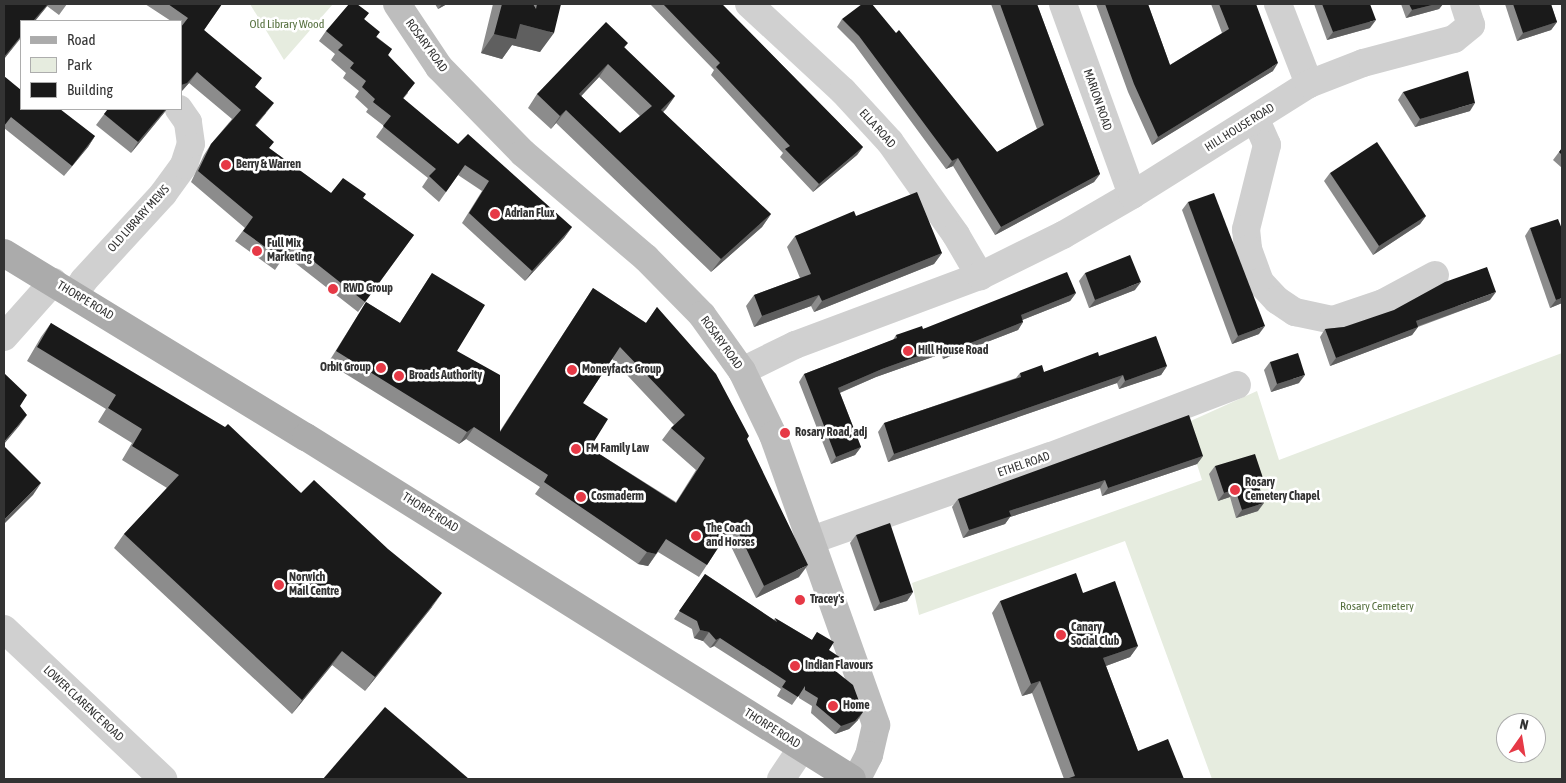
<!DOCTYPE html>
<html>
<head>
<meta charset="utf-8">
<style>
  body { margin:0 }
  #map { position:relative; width:1566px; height:783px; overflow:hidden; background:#fff; font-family:"Asap Condensed",sans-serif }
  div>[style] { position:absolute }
  .green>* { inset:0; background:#e6ecdf }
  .street>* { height:28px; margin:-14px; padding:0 14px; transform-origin:14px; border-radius:14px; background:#d0d0d0 }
  .secondary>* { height:28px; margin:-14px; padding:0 14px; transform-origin:14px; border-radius:14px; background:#bdbdbd }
  .primary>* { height:28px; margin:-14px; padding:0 14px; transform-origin:14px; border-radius:14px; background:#ababab }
  .wall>* { inset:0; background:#8c8c8c }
  .shaded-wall>* { inset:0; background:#5f5f5f }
  .building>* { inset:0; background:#1a1a1a }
  .dots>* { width:14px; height:14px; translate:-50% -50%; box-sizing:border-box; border:2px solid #fff; border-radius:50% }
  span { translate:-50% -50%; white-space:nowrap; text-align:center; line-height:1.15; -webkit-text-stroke:5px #fff; paint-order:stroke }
  .park-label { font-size:12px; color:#56703f }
  .street-label { font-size:12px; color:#333 }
  .poi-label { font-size:12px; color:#333; font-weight:700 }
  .left { translate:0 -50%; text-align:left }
  .right { translate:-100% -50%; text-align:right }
  .frame { position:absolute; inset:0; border:5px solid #333; pointer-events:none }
  .legend { position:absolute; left:20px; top:20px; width:162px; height:90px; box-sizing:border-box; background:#fff; border:1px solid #adadad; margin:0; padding:6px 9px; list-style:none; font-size:15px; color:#333 }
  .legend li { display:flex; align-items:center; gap:10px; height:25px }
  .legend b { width:25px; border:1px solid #adadad }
  .north { position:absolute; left:1496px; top:713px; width:50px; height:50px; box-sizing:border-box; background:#fff; border:1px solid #adadad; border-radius:50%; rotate:13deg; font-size:14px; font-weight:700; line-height:20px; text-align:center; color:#333 }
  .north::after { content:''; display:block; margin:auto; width:18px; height:22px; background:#e63946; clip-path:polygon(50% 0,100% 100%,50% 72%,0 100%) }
</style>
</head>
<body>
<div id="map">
  <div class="green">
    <div style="clip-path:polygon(250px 4px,333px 4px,284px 60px)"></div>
    <div style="clip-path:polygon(evenodd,1562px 353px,1562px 779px,1212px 779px,1125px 541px,919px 615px,912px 583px,1202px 480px,1184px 424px,1257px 391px,1279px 460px,1562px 353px,1506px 723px,1536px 723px,1536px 753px,1506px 753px,1506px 723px)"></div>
  </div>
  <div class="street">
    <div style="left:749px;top:4px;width:128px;rotate:42.8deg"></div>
    <div style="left:843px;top:91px;width:69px;rotate:47.3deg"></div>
    <div style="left:890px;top:142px;width:114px;rotate:54.6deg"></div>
    <div style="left:956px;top:235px;width:48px;rotate:59.7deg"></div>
    <div style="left:1063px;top:4px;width:203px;rotate:70.1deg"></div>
    <div style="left:1278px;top:4px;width:86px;rotate:68.8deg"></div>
    <div style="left:1256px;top:120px;width:27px;rotate:66deg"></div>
    <div style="left:1267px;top:145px;width:87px;rotate:104deg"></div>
    <div style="left:1246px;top:229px;width:20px;rotate:84deg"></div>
    <div style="left:1248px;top:249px;width:35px;rotate:70deg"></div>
    <div style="left:1260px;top:282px;width:25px;rotate:47deg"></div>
    <div style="left:1277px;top:300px;width:22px;rotate:34deg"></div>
    <div style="left:1295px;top:312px;width:39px;rotate:12deg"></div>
    <div style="left:1333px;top:320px;width:53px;rotate:-18.8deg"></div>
    <div style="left:1383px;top:303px;width:59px;rotate:-28.3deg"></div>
    <div style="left:74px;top:294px;width:17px;rotate:-54deg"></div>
    <div style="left:84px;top:280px;width:117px;rotate:-47.4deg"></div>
    <div style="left:163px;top:194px;width:36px;rotate:-54deg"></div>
    <div style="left:184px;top:165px;width:22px;rotate:-72deg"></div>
    <div style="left:191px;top:144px;width:22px;rotate:-98deg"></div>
    <div style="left:188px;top:122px;width:16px;rotate:-125deg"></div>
    <div style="left:4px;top:337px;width:74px;rotate:-48.3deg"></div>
    <div style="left:742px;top:371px;width:59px;rotate:-26.1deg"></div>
    <div style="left:795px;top:345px;width:197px;rotate:-20.5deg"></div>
    <div style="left:980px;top:276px;width:93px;rotate:-26.3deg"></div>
    <div style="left:1063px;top:235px;width:80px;rotate:-30.1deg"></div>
    <div style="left:1132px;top:195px;width:209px;rotate:-32.1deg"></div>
    <div style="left:1309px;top:84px;width:58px;rotate:-21.3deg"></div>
    <div style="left:1363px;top:63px;width:94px;rotate:-14.8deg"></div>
    <div style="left:1454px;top:39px;width:22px;rotate:-39deg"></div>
    <div style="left:1471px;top:25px;width:22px;rotate:-108deg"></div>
    <div style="left:809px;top:541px;width:256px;rotate:-19.4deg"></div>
    <div style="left:1051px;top:456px;width:199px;rotate:-20.9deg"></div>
    <div style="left:4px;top:629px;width:219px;rotate:43.3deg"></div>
    <div style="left:781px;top:779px;width:37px;rotate:-56deg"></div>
  </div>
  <div class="secondary">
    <div style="left:397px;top:4px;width:76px;rotate:56.3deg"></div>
    <div style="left:439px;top:67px;width:120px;rotate:45.7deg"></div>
    <div style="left:523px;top:153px;width:162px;rotate:40.5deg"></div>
    <div style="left:646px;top:258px;width:80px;rotate:45.5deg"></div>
    <div style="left:702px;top:315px;width:69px;rotate:54.5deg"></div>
    <div style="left:742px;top:371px;width:71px;rotate:64.2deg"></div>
    <div style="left:773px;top:435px;width:308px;rotate:70.4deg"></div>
    <div style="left:876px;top:725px;width:31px;rotate:103deg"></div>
    <div style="left:869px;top:755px;width:27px;rotate:117deg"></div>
  </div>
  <div class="primary">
    <div style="left:4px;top:253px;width:354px;rotate:31.4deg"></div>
    <div style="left:306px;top:437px;width:644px;rotate:32.06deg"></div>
  </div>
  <div class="wall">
    <div style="clip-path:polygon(4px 4px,67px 4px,59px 15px,47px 6px,4px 59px)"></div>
    <div style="clip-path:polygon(145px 4px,222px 4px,204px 30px,255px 87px,266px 113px,255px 126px,269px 148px,331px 193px,363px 198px,414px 235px,358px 312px,285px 255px,275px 270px,235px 241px,245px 228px,191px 182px,204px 155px,211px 144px,232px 119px,189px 83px,181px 92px,181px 21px,171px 21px)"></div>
    <div style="clip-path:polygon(435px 4px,447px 4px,438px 9px)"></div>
    <div style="clip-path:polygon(493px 4px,561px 4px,540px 52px,512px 45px,502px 59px,481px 53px)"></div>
    <div style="clip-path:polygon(650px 4px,722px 4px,863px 147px,857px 155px,813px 192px,780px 157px,783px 153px,711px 75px,714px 70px)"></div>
    <div style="clip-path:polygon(991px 4px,1037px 4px,1100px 174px,1094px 182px,995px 235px,953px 166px,946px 169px,854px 44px,837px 27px,842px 19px,896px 33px,997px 152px,1037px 129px)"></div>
    <div style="clip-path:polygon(1096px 4px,1148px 4px,1170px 65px,1222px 33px,1211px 4px,1256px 4px,1273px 71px,1152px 145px,1128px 92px)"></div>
    <div style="clip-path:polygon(1314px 4px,1370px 4px,1370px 28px,1327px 40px)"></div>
    <div style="clip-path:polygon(1401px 4px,1443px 4px,1439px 9px,1406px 18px)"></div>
    <div style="clip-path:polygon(1505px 4px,1551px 4px,1557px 22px,1551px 30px,1517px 41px)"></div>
    <div style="clip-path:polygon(369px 13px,364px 19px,377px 37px,392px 49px,388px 55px,408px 93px,403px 99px,458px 144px,572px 227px,564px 238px,525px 281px,462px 223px,482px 191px,458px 175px,439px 202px,422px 187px,428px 178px,376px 137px,384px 126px,366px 112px,368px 109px,355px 97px,359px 91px,343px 78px,346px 73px,331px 60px,335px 54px,319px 41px,326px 31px)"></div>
    <div style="clip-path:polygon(evenodd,628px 43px,624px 48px,675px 96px,663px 112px,771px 214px,762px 227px,711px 272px,556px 123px,551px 129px,528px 108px,537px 94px,628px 43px,599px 77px,640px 116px,620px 133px,581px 96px,599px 77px)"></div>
    <div style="clip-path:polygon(4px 76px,21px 109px,95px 136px,88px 147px,64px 176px,4px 128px)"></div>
    <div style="clip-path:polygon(1403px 92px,1470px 111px,1415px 127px,1398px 100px)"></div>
    <div style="clip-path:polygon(108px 109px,167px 109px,131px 153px,96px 125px)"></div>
    <div style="clip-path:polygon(1562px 148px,1562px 168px,1553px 160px)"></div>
    <div style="clip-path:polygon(1330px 173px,1426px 216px,1420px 224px,1373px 255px,1324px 181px)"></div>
    <div style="clip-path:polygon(1188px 202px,1259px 334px,1232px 344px,1182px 210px)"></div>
    <div style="clip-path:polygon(856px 216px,942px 253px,934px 264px,814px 312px,811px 306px,754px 327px,746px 306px,754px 295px,800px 278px,787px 247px,795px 236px)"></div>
    <div style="clip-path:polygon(1530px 228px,1562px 303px,1550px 308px,1525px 236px)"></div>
    <div style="clip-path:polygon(evenodd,432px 273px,457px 351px,500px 431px,593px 288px,646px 323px,657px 307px,747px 440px,799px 577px,756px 598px,726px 536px,699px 577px,658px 552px,648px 566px,638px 564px,535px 494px,540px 487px,466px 439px,459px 444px,328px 363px,358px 315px,366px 302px,400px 323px,432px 273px,612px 359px,674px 425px,671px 428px,662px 440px,696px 470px,676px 502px,590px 448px,583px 403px,612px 359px)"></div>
    <div style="clip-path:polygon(1085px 273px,1135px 290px,1089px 308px,1079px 281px)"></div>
    <div style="clip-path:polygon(1076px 293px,1070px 301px,1022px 320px,1023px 322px,1018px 330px,943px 359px,941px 354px,876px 377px,840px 393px,861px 447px,855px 455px,831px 464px,799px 382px,804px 374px,893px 340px,896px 335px,923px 329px)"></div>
    <div style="clip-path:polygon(1490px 300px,1418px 327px,1412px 335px,1330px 366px,1320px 337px,1325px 329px,1344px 327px)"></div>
    <div style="clip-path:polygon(51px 323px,301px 493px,432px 607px,365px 691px,332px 665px,292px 714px,114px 548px,124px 534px,167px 488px,122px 460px,132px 443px,98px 422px,106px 409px,27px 361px,41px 337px)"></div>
    <div style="clip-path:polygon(1099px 356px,1167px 366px,1161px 375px,1119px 389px,1117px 383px,888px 462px,878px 432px,884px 423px,1016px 378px,1020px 373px,1044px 372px)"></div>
    <div style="clip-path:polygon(1270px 362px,1299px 383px,1271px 392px,1264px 370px)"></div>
    <div style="clip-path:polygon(1203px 456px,1197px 464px,1102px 496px,1100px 488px,1010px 517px,1005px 524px,963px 538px,952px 507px,958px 499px)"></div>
    <div style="clip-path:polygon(1215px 466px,1264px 481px,1259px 487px,1258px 511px,1236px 518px,1230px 497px,1218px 501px,1209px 474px)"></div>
    <div style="clip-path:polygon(856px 535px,913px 592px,907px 601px,874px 611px,850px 543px)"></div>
    <div style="clip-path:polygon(705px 574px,774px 620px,775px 618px,812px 640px,817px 632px,829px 650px,833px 669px,858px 720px,849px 729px,835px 734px,811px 713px,812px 706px,799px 698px,799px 695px,792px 705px,777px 696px,781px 689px,714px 646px,710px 648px,703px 641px,694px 638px,692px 629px,674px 619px)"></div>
    <div style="clip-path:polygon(1083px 593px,1138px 646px,1130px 657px,1106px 666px,1138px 751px,1184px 779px,1064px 779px,1032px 693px,1022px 696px,992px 613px,1000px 601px)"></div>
  </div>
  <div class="shaded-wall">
    <div style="clip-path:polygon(48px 4px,49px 4px,35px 21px,33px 21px)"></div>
    <div style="clip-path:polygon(442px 4px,447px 4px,438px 9px)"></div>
    <div style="clip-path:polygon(1436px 4px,1443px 4px,1439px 9px,1406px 18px,1412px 10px)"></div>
    <div style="clip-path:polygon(1376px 20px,1370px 28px,1327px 40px,1333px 32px)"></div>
    <div style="clip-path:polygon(1557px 22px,1551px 30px,1517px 41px,1523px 33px)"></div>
    <div style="clip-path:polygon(520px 24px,554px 33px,540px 52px,512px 45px,502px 59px,481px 53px,494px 34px)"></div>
    <div style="clip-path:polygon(21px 36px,21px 37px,4px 59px,4px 57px)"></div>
    <div style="clip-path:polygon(1278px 63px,1273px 71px,1152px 145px,1158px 137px)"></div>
    <div style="clip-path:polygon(608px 64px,599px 77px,570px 108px,579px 94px)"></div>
    <div style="clip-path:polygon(197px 72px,189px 83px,181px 92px,181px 85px)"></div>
    <div style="clip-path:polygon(675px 96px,666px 109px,652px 123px,661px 110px)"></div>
    <div style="clip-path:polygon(274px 103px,266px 113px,247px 136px,255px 125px)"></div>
    <div style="clip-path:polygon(1475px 103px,1470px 111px,1415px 127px,1420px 119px)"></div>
    <div style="clip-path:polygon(166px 109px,167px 109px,164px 113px,131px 153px,138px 142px)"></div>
    <div style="clip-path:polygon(566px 110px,556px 123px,551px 129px,560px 116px)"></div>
    <div style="clip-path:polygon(95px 136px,88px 147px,64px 176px,72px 166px)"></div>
    <div style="clip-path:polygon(863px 147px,857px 155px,813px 192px,819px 184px)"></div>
    <div style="clip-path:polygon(958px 158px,953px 166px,946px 169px,952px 161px)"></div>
    <div style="clip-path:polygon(1100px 174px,1094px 182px,995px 235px,1001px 227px)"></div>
    <div style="clip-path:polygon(771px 214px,762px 227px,711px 272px,721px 259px)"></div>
    <div style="clip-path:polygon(1426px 216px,1420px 224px,1373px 255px,1379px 246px)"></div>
    <div style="clip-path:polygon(572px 227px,564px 238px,525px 281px,532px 271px)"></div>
    <div style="clip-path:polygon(942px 253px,934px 264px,814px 312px,822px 301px)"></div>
    <div style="clip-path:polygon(1141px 282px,1135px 290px,1089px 308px,1095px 300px)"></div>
    <div style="clip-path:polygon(1496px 292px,1490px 300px,1410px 329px,1416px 321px)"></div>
    <div style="clip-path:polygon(1076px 293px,1070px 301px,1015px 323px,1021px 315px)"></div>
    <div style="clip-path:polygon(819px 295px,811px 306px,754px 327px,762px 316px)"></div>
    <div style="clip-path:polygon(1562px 298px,1562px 303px,1550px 308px,1556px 300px)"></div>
    <div style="clip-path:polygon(1023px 322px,1018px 330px,943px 359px,948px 352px)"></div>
    <div style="clip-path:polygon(1265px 326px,1259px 334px,1232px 344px,1238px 336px)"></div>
    <div style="clip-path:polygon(1418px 327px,1412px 335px,1330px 366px,1336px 358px)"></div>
    <div style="clip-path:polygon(946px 346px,941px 354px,876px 377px,832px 396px,838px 388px,882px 369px)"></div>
    <div style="clip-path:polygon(1167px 366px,1161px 375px,1119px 389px,1125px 381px)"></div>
    <div style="clip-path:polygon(1123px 375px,1117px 383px,888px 462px,894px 454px)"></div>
    <div style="clip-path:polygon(1305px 375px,1299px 383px,1271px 392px,1277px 384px)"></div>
    <div style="clip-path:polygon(27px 415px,19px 426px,4px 444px,4px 442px)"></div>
    <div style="clip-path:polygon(474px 427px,466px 439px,459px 444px,467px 432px)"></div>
    <div style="clip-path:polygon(861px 447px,855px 455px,831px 464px,836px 457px)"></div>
    <div style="clip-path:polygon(1203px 456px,1197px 464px,1102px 496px,1108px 488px)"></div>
    <div style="clip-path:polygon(1105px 480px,1100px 488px,1010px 517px,1005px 524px,963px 538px,969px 530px,1009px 511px)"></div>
    <div style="clip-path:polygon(1264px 481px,1258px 489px,1258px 482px)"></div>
    <div style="clip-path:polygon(41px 483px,33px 495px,4px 524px,4px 520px)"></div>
    <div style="clip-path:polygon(1235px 489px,1230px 497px,1218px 501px,1224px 493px)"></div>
    <div style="clip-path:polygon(1264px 503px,1258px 511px,1236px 518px,1242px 510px)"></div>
    <div style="clip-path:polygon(647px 552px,656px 554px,648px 566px,638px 564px)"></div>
    <div style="clip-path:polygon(808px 565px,799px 577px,756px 598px,764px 586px)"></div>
    <div style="clip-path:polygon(913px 592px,907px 601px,874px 611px,880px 603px)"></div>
    <div style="clip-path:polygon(442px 593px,432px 607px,365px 691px,375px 677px)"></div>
    <div style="clip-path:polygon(700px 630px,709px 632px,703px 641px,694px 638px)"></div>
    <div style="clip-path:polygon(720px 638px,714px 646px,710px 648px,716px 640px)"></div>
    <div style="clip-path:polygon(1138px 646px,1130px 657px,1095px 670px,1103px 658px)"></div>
    <div style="clip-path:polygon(342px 651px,332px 665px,292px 714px,302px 700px)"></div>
    <div style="clip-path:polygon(1040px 681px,1032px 693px,1022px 696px,1031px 684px)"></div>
    <div style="clip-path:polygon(863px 712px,858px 720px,849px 729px,835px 734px,841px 726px)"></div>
  </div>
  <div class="building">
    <div style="clip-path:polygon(4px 4px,48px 4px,33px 21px,21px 21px,21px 36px,4px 57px)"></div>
    <div style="clip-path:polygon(168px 4px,222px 4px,204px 30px,262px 78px,255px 87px,274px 103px,255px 125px,274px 142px,269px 148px,331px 193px,343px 178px,366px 194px,363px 198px,414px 235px,365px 302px,293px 245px,282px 259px,243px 231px,253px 217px,198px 171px,211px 144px,241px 110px,197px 72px,187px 83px,181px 85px,181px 27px,188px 18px)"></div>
    <div style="clip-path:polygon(349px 4px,357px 4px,369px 13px,364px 19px,380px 32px,376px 37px,392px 49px,388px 55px,415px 83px,403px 98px,458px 144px,468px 134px,572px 227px,532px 271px,469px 213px,489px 181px,465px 165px,446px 192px,429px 176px,436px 169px,383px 126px,391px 116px,373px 102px,375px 99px,362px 87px,366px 81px,350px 68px,354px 63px,338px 50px,343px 45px,326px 31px)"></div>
    <div style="clip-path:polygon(502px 4px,533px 4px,536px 9px,537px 4px,561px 4px,554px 33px,520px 24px,516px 39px,494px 34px)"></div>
    <div style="clip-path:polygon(663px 4px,722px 4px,863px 147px,819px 184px,785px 149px,790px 146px,716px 67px,720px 63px)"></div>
    <div style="clip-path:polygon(862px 4px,872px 4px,896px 33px,899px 30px,997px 152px,1044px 125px,1000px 4px,1037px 4px,1100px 174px,1001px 227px,958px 158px,952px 161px,859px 36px,842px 19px)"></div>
    <div style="clip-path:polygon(1105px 4px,1148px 4px,1170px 65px,1229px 29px,1219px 4px,1256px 4px,1278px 63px,1158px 137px,1134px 84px)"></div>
    <div style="clip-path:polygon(1322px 4px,1370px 4px,1376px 20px,1333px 32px)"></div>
    <div style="clip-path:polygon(1409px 4px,1436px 4px,1412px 10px)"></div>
    <div style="clip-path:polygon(1513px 4px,1551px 4px,1557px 22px,1523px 33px)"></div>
    <div style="clip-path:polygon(evenodd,606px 22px,628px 43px,624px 47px,675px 96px,661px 110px,771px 214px,721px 259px,566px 110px,560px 116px,537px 94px,606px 22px,608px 64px,652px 106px,620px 133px,579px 94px,608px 64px)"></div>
    <div style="clip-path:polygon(1468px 71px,1475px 103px,1420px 119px,1403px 92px)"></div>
    <div style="clip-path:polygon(4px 76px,21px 90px,21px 109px,60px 109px,95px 136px,72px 166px,11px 117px,4px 126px)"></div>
    <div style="clip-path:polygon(108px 109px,166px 109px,138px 142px,104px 114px)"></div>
    <div style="clip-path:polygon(1377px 142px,1426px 216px,1379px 246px,1330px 173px)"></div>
    <div style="clip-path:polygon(1562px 148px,1562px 155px,1559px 152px)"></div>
    <div style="clip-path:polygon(917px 192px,942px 253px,822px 301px,819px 295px,762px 316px,754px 295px,811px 274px,795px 236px,854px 211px,856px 216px)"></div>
    <div style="clip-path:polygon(1214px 193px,1265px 326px,1238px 336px,1188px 202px)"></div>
    <div style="clip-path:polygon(1558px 219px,1562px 229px,1562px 298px,1556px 300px,1530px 228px)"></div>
    <div style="clip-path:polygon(1130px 255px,1141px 282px,1095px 300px,1085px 273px)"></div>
    <div style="clip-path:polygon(1487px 267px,1496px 292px,1416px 321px,1418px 327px,1336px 358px,1325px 329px,1344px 327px,1394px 310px,1445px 282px)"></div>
    <div style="clip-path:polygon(1067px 272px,1076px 293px,1021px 315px,1023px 322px,948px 352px,946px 346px,882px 369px,838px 388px,861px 447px,836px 457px,804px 374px,897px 338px,896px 335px,922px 326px,923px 329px)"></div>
    <div style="clip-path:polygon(evenodd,432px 273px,485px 305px,457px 351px,500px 375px,500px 432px,593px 288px,646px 323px,657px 307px,716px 374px,749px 436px,747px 439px,808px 565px,764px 586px,734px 523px,707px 565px,666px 539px,656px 554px,647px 552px,544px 482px,548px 475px,474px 427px,467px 432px,336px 351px,366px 302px,400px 323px,432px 273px,620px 347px,685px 415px,671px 428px,705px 458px,676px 503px,590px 448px,608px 419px,583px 403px,620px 347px)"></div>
    <div style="clip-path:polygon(51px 323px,225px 427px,228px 424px,301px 493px,314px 480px,388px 549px,442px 593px,375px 677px,342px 651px,302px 700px,124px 534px,179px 475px,132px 446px,142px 429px,108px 408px,116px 395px,37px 347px)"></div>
    <div style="clip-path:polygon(1156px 336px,1167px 366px,1125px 381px,1123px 375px,894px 454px,884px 423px,1021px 377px,1020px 373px,1042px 365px,1044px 372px,1098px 352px,1099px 356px)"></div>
    <div style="clip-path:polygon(1298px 353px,1305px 375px,1277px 384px,1270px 362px)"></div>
    <div style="clip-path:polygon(4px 373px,27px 395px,20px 406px,27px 415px,4px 442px)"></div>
    <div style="clip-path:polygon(1189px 415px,1203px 456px,1108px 488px,1105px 480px,1009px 511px,1011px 516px,969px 530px,958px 499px)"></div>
    <div style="clip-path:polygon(4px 446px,41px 483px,4px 520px)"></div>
    <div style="clip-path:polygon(1255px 454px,1264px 481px,1258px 482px,1264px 503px,1242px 510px,1235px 489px,1224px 493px,1215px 466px)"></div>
    <div style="clip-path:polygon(890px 523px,913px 592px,880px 603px,856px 535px)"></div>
    <div style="clip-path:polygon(1076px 573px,1083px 593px,1115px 581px,1138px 646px,1103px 658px,1138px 751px,1168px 739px,1184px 779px,1069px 779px,1069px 778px,1075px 776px,1040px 681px,1031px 684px,1000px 601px)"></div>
    <div style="clip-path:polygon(705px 574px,777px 622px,775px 618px,812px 640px,817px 632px,834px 642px,829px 650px,841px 658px,833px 669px,853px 685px,863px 712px,855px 721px,841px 726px,816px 705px,818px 698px,805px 690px,805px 686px,798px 697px,782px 687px,786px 681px,720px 638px,716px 640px,709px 632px,700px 630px,697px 621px,679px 611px)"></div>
    <div style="clip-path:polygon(385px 707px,469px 779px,323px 779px)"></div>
  </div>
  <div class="dots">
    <div style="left:226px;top:165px;background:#e63946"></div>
    <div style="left:495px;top:214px;background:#e63946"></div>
    <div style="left:257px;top:251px;background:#e63946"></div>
    <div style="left:333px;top:289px;background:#e63946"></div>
    <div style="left:908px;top:351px;background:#e63946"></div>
    <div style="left:381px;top:368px;background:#e63946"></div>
    <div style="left:572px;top:370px;background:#e63946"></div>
    <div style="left:399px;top:376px;background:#e63946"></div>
    <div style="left:785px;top:433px;background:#e63946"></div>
    <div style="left:576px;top:449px;background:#e63946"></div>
    <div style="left:1235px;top:490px;background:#e63946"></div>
    <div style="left:581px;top:497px;background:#e63946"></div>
    <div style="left:696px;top:536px;background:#e63946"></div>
    <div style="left:279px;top:585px;background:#e63946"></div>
    <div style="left:800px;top:600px;background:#e63946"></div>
    <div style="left:1061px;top:635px;background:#e63946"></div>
    <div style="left:795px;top:666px;background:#e63946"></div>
    <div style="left:833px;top:706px;background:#e63946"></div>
  </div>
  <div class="park-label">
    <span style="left:287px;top:25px">Old Library Wood</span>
    <span style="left:1377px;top:607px">Rosary Cemetery</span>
  </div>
  <div class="street-label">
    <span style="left:426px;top:46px;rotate:54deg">ROSARY ROAD</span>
    <span style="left:1097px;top:100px;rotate:71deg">MARION ROAD</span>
    <span style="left:1240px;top:128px;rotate:-32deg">HILL HOUSE ROAD</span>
    <span style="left:877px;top:129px;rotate:48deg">ELLA ROAD</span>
    <span style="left:139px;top:219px;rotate:-48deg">OLD LIBRARY MEWS</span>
    <span style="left:85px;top:301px;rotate:31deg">THORPE ROAD</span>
    <span style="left:721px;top:343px;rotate:54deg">ROSARY ROAD</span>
    <span style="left:1024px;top:465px;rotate:-19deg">ETHEL ROAD</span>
    <span style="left:430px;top:513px;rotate:32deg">THORPE ROAD</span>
    <span style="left:83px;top:704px;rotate:43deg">LOWER CLARENCE ROAD</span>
    <span style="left:772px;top:729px;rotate:32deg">THORPE ROAD</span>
  </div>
  <div class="poi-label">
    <span class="left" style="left:236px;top:165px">Berry &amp; Warren</span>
    <span class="left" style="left:505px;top:214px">Adrian Flux</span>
    <span class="left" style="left:267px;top:251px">Full Mix<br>Marketing</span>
    <span class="left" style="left:343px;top:289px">RWD Group</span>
    <span class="left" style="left:918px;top:351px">Hill House Road</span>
    <span class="right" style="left:371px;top:368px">Orbit Group</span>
    <span class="left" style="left:582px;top:370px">Moneyfacts Group</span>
    <span class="left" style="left:409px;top:376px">Broads Authority</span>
    <span class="left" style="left:795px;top:433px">Rosary Road, adj</span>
    <span class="left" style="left:586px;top:449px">FM Family Law</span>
    <span class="left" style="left:1245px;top:490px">Rosary<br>Cemetery Chapel</span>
    <span class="left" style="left:591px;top:497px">Cosmaderm</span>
    <span class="left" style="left:706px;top:536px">The Coach<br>and Horses</span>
    <span class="left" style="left:289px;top:585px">Norwich<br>Mail Centre</span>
    <span class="left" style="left:810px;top:600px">Tracey's</span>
    <span class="left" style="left:1071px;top:635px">Canary<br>Social Club</span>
    <span class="left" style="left:805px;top:666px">Indian Flavours</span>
    <span class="left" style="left:843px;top:706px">Home</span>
  </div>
  <div class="frame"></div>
  <ul class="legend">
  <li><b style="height:6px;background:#ababab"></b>Road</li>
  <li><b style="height:14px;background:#e6ecdf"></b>Park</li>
  <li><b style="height:14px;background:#1a1a1a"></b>Building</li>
  </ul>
  <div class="north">N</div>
</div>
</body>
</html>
